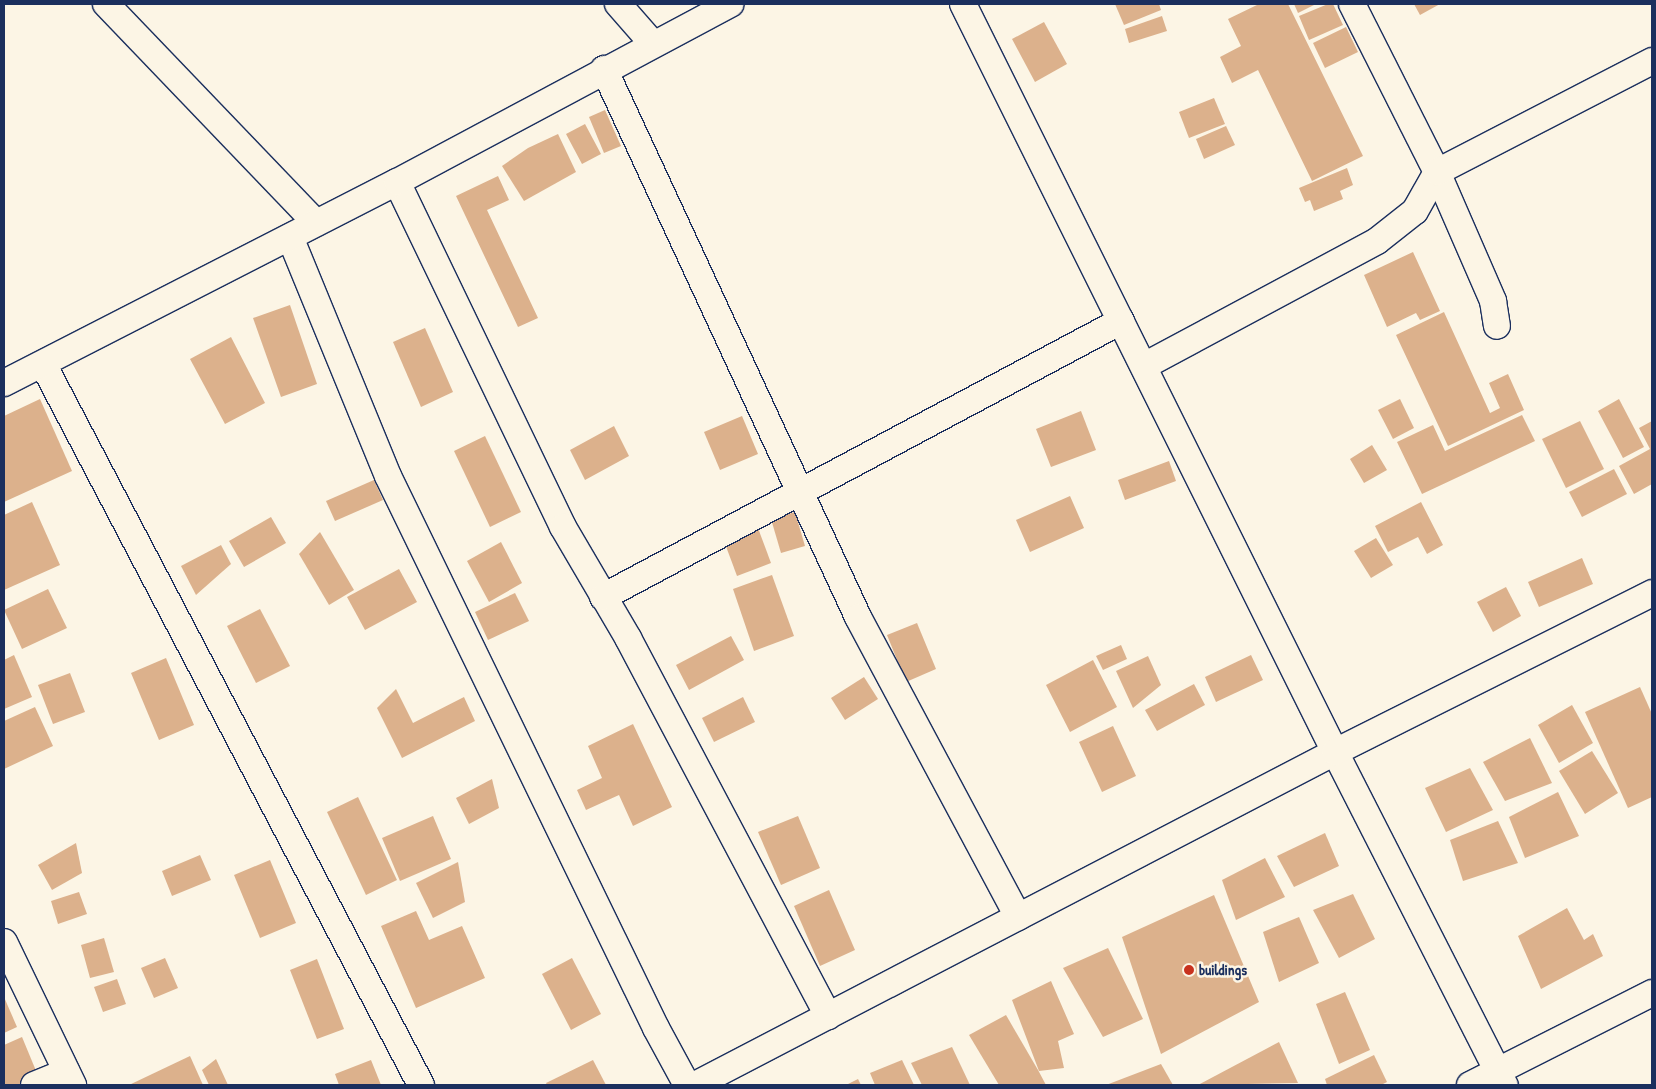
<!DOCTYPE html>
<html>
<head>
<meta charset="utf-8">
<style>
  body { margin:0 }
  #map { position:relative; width:1656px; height:1089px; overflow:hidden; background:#fcf5e5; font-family:"Patrick Hand",sans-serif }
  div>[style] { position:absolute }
  .building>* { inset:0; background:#dcb18c }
  .roads { filter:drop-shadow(1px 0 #1b2f5e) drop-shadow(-1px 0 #1b2f5e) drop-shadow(0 1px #1b2f5e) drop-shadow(0 -1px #1b2f5e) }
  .minor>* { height:26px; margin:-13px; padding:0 13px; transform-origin:13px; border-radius:13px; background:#fcf5e5 }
  .dots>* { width:14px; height:14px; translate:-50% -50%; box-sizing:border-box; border:2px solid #fcf5e5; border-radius:50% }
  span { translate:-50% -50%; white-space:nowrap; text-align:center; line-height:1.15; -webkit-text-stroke:5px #fcf5e5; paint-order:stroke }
  .poi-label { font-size:15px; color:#1b2f5e; font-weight:700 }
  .left { translate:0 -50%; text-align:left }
  .frame { position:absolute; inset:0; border:5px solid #1b2f5e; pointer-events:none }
</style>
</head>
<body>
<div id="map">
  <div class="building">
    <div style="clip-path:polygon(1115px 4px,1159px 4px,1161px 10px,1124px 25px)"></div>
    <div style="clip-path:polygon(1259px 4px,1288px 4px,1363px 156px,1312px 181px,1258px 70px,1232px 83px,1220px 57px,1241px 46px,1228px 19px)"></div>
    <div style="clip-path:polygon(1294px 4px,1316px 4px,1298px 13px)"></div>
    <div style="clip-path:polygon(1328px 4px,1333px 4px,1343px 25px,1309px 40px,1299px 16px)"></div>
    <div style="clip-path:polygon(1414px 4px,1440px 4px,1420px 15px)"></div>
    <div style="clip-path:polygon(1162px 16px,1167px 31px,1129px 43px,1125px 29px)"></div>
    <div style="clip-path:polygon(1044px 22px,1067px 64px,1035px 82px,1012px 39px)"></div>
    <div style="clip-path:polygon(1346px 27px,1358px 52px,1325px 68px,1313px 43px)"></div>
    <div style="clip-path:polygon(1214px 98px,1225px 124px,1189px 138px,1179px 112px)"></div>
    <div style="clip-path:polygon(605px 110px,621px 146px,604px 153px,589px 117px)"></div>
    <div style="clip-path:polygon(585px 124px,601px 154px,582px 164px,566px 134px)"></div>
    <div style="clip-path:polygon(1226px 126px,1235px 145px,1204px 159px,1196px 139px)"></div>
    <div style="clip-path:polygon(558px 134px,576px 172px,524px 201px,502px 166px,528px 148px)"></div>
    <div style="clip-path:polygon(1347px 168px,1353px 185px,1340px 191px,1343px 199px,1314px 211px,1310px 200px,1305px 202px,1299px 188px)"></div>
    <div style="clip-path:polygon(498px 176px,509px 200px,487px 210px,538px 318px,518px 327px,456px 196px)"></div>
    <div style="clip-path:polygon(1413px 252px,1440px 311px,1420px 320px,1416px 313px,1387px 327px,1364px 275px)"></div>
    <div style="clip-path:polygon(290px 305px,317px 384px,281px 397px,253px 318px)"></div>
    <div style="clip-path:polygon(1444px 312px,1490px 413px,1500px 408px,1489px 383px,1508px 374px,1524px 410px,1448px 446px,1396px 335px)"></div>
    <div style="clip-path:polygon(425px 328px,453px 392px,421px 407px,393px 342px)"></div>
    <div style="clip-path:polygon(231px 337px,265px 403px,225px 424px,190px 359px)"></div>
    <div style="clip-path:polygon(40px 399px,72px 471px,4px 502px,4px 416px)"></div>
    <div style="clip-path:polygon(1400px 399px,1414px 428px,1393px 439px,1378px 410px)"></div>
    <div style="clip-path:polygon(1619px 399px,1644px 447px,1623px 458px,1598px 411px)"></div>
    <div style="clip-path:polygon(1081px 411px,1096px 450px,1051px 467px,1036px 429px)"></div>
    <div style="clip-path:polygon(1522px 415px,1535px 441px,1422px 494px,1397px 442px,1433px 425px,1445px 451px)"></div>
    <div style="clip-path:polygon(742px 416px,758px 454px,720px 470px,704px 432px)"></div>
    <div style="clip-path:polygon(1580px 421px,1604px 469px,1566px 488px,1542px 439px)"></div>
    <div style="clip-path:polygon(1652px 421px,1652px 484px,1634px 494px,1619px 466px,1650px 449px,1639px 428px)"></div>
    <div style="clip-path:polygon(614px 426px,629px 456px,585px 480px,570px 450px)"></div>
    <div style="clip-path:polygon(485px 436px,521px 512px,490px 527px,454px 451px)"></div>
    <div style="clip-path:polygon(1372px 445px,1387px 470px,1364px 483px,1350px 459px)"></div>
    <div style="clip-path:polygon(1169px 461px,1176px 481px,1125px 500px,1118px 480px)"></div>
    <div style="clip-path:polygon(1614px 469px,1627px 494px,1582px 517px,1569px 492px)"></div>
    <div style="clip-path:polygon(374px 480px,383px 500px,335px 521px,326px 501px)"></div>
    <div style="clip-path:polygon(1070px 496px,1084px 528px,1030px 552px,1016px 520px)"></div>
    <div style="clip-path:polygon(32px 502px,60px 565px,4px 590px,4px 515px)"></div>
    <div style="clip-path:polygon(1421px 502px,1443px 545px,1427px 554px,1418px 537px,1388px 552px,1375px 526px)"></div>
    <div style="clip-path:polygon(795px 512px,805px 546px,781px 553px,771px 519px)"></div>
    <div style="clip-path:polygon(271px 517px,286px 543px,244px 567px,229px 541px)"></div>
    <div style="clip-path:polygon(758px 528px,771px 563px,737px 576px,724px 541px)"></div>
    <div style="clip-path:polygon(320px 532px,354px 590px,329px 605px,299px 554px)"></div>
    <div style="clip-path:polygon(1376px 538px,1393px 565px,1371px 578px,1354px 551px)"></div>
    <div style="clip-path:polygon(501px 542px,522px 583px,489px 602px,467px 561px)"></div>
    <div style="clip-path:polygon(221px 545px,231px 564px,196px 595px,181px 566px)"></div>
    <div style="clip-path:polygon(1582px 558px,1593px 584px,1539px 607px,1528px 582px)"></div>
    <div style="clip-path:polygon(399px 569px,417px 602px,365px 630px,347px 597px)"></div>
    <div style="clip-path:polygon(772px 575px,794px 636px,754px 651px,733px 589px)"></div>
    <div style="clip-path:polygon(1506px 587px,1521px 616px,1493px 632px,1477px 602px)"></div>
    <div style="clip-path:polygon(48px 589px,67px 628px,22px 649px,4px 610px)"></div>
    <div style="clip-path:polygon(515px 593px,529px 621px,488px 640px,475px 612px)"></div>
    <div style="clip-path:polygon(260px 609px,290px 666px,256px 683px,227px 626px)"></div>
    <div style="clip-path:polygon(917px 623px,936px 669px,906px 682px,887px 635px)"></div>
    <div style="clip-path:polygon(731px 636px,744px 660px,689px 690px,676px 665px)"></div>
    <div style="clip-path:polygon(1121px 645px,1127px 659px,1103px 670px,1096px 656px)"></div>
    <div style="clip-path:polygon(14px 655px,32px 697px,4px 709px,4px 660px)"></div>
    <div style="clip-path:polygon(1251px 655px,1263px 680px,1216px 702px,1205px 677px)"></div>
    <div style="clip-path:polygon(1148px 656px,1161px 685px,1133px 708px,1116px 671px)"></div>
    <div style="clip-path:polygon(166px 658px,194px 725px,159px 740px,131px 673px)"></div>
    <div style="clip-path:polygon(1093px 660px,1117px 707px,1070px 732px,1046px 685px)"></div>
    <div style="clip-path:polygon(70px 673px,85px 712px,53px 724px,38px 685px)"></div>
    <div style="clip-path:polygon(864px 677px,878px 699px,845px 720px,831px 698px)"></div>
    <div style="clip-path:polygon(1194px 684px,1205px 705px,1157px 731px,1145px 710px)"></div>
    <div style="clip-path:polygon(1640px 687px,1652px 714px,1652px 797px,1628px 808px,1585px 712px)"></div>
    <div style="clip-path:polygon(396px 689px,413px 723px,464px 697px,475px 721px,402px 758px,377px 708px)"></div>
    <div style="clip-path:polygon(743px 697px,755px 722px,714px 742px,702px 718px)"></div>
    <div style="clip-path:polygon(1572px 705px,1593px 743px,1559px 763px,1538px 725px)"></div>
    <div style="clip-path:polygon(35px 707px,53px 746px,4px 769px,4px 721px)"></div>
    <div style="clip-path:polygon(633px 724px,672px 807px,633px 826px,619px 795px,586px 810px,577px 790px,602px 778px,588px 746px)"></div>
    <div style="clip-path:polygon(1113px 726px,1136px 776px,1102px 792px,1079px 742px)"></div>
    <div style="clip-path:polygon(1530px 738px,1552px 783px,1505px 801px,1483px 762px)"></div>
    <div style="clip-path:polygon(1592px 751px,1618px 793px,1585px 814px,1559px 771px)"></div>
    <div style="clip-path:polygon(1470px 768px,1493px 810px,1446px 832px,1425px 788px)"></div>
    <div style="clip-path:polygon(492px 779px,499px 808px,469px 824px,456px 798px)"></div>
    <div style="clip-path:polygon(1558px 792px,1579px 836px,1525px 858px,1509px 817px)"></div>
    <div style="clip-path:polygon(358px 797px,397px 880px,366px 895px,327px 812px)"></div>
    <div style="clip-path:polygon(433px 816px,451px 859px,400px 881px,382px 838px)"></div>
    <div style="clip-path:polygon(798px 816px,820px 868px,781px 885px,758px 832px)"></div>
    <div style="clip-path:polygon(1498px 821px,1518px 863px,1463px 881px,1450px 840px)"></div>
    <div style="clip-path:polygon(1325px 833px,1339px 866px,1294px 887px,1277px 856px)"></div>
    <div style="clip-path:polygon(76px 843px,82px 873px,52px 890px,38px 865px)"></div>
    <div style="clip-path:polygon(200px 855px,211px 880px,172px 896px,162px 871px)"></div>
    <div style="clip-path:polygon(1265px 858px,1285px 897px,1236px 920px,1222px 880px)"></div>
    <div style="clip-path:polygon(270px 860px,296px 923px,260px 938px,234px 875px)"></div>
    <div style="clip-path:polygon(458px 862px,465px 902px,433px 918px,416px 883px)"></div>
    <div style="clip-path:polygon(829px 890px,855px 950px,820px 966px,794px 906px)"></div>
    <div style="clip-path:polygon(79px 892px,87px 914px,58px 924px,51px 901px)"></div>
    <div style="clip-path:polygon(1353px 894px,1375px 939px,1339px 958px,1313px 910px)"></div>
    <div style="clip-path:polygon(1214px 895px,1259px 1002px,1161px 1054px,1122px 937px)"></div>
    <div style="clip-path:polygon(1567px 908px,1584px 940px,1593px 934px,1603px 956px,1541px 989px,1518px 936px)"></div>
    <div style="clip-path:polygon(416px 911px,429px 940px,462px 926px,485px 978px,416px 1008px,381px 926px)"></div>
    <div style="clip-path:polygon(1299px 917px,1319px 963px,1279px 982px,1263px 932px)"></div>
    <div style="clip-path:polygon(104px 938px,114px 972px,90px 978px,81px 945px)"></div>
    <div style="clip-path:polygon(1108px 948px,1143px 1019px,1103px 1037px,1063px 968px)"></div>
    <div style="clip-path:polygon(165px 958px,178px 988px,154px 998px,141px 968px)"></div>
    <div style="clip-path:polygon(572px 958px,601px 1014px,571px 1030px,542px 974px)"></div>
    <div style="clip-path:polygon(317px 959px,344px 1029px,317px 1039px,290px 970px)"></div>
    <div style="clip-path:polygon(117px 979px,126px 1004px,103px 1012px,94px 987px)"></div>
    <div style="clip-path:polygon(1051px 981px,1074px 1034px,1058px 1041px,1064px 1068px,1039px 1071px,1012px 1000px)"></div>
    <div style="clip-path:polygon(1345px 992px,1370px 1050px,1339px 1064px,1316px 1004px)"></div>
    <div style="clip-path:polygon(4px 997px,17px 1027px,4px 1033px)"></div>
    <div style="clip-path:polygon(1006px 1015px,1038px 1070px,1046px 1085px,999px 1085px,969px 1035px)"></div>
    <div style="clip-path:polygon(22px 1037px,39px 1078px,20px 1085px,4px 1085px,4px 1045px)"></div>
    <div style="clip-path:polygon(1279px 1042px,1298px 1083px,1198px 1085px)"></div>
    <div style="clip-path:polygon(952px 1047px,970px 1085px,922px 1085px,911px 1063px)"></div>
    <div style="clip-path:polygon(1374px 1055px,1387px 1082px,1381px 1085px,1327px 1085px,1325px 1079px)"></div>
    <div style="clip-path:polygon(190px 1056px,203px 1085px,129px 1085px)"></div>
    <div style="clip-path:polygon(216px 1059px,228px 1085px,209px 1085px,202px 1070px)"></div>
    <div style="clip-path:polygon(371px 1060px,381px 1085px,339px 1085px,335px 1074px)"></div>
    <div style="clip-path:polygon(593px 1060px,606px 1085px,547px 1085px,546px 1083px)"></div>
    <div style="clip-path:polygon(902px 1060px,914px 1085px,875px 1085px,870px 1073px)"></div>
    <div style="clip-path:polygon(1161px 1064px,1173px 1085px,1106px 1085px)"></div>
    <div style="clip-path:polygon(858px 1079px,861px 1085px,846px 1085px)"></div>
  </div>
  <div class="roads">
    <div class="minor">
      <div style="left:106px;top:4px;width:303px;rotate:46.2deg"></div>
      <div style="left:618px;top:4px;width:53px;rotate:48.8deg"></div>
      <div style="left:963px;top:4px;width:835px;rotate:63.56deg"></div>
      <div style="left:1335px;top:752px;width:374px;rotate:63deg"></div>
      <div style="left:1352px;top:4px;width:188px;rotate:63.2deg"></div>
      <div style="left:1437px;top:172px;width:141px;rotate:66.5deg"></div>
      <div style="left:1493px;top:301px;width:25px;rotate:81deg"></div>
      <div style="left:604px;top:69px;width:604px;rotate:65.13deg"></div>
      <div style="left:858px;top:617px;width:340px;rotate:61.9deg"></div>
      <div style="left:397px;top:182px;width:383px;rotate:64.3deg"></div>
      <div style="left:563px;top:527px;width:129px;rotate:59.6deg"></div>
      <div style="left:628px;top:638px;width:428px;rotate:62.1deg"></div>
      <div style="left:290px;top:237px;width:258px;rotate:67.7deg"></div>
      <div style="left:388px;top:476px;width:614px;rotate:64.1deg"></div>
      <div style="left:656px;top:1028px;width:65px;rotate:61.5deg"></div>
      <div style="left:43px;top:364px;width:814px;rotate:62.33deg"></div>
      <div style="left:1144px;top:366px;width:264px;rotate:-28.2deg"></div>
      <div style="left:1377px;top:241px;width:48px;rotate:-38.3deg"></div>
      <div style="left:1415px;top:211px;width:45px;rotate:-60.6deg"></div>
      <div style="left:1437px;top:172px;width:242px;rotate:-27.3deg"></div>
      <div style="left:4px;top:383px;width:441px;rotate:-27.1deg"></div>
      <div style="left:397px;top:182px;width:378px;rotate:-28.1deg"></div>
      <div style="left:603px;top:597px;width:587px;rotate:-28.05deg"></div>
      <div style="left:4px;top:942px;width:159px;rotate:64.2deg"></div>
      <div style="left:34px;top:1085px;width:35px;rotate:-22deg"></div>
      <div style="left:695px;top:1085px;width:721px;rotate:-27.49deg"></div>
      <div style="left:1335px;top:752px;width:355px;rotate:-26.6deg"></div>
      <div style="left:1470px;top:1085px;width:204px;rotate:-26.8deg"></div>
    </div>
  </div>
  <div class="dots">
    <div style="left:1189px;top:970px;background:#c8321e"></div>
  </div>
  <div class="poi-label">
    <span class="left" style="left:1199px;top:970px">buildings</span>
  </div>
  <div class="frame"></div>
</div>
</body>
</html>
